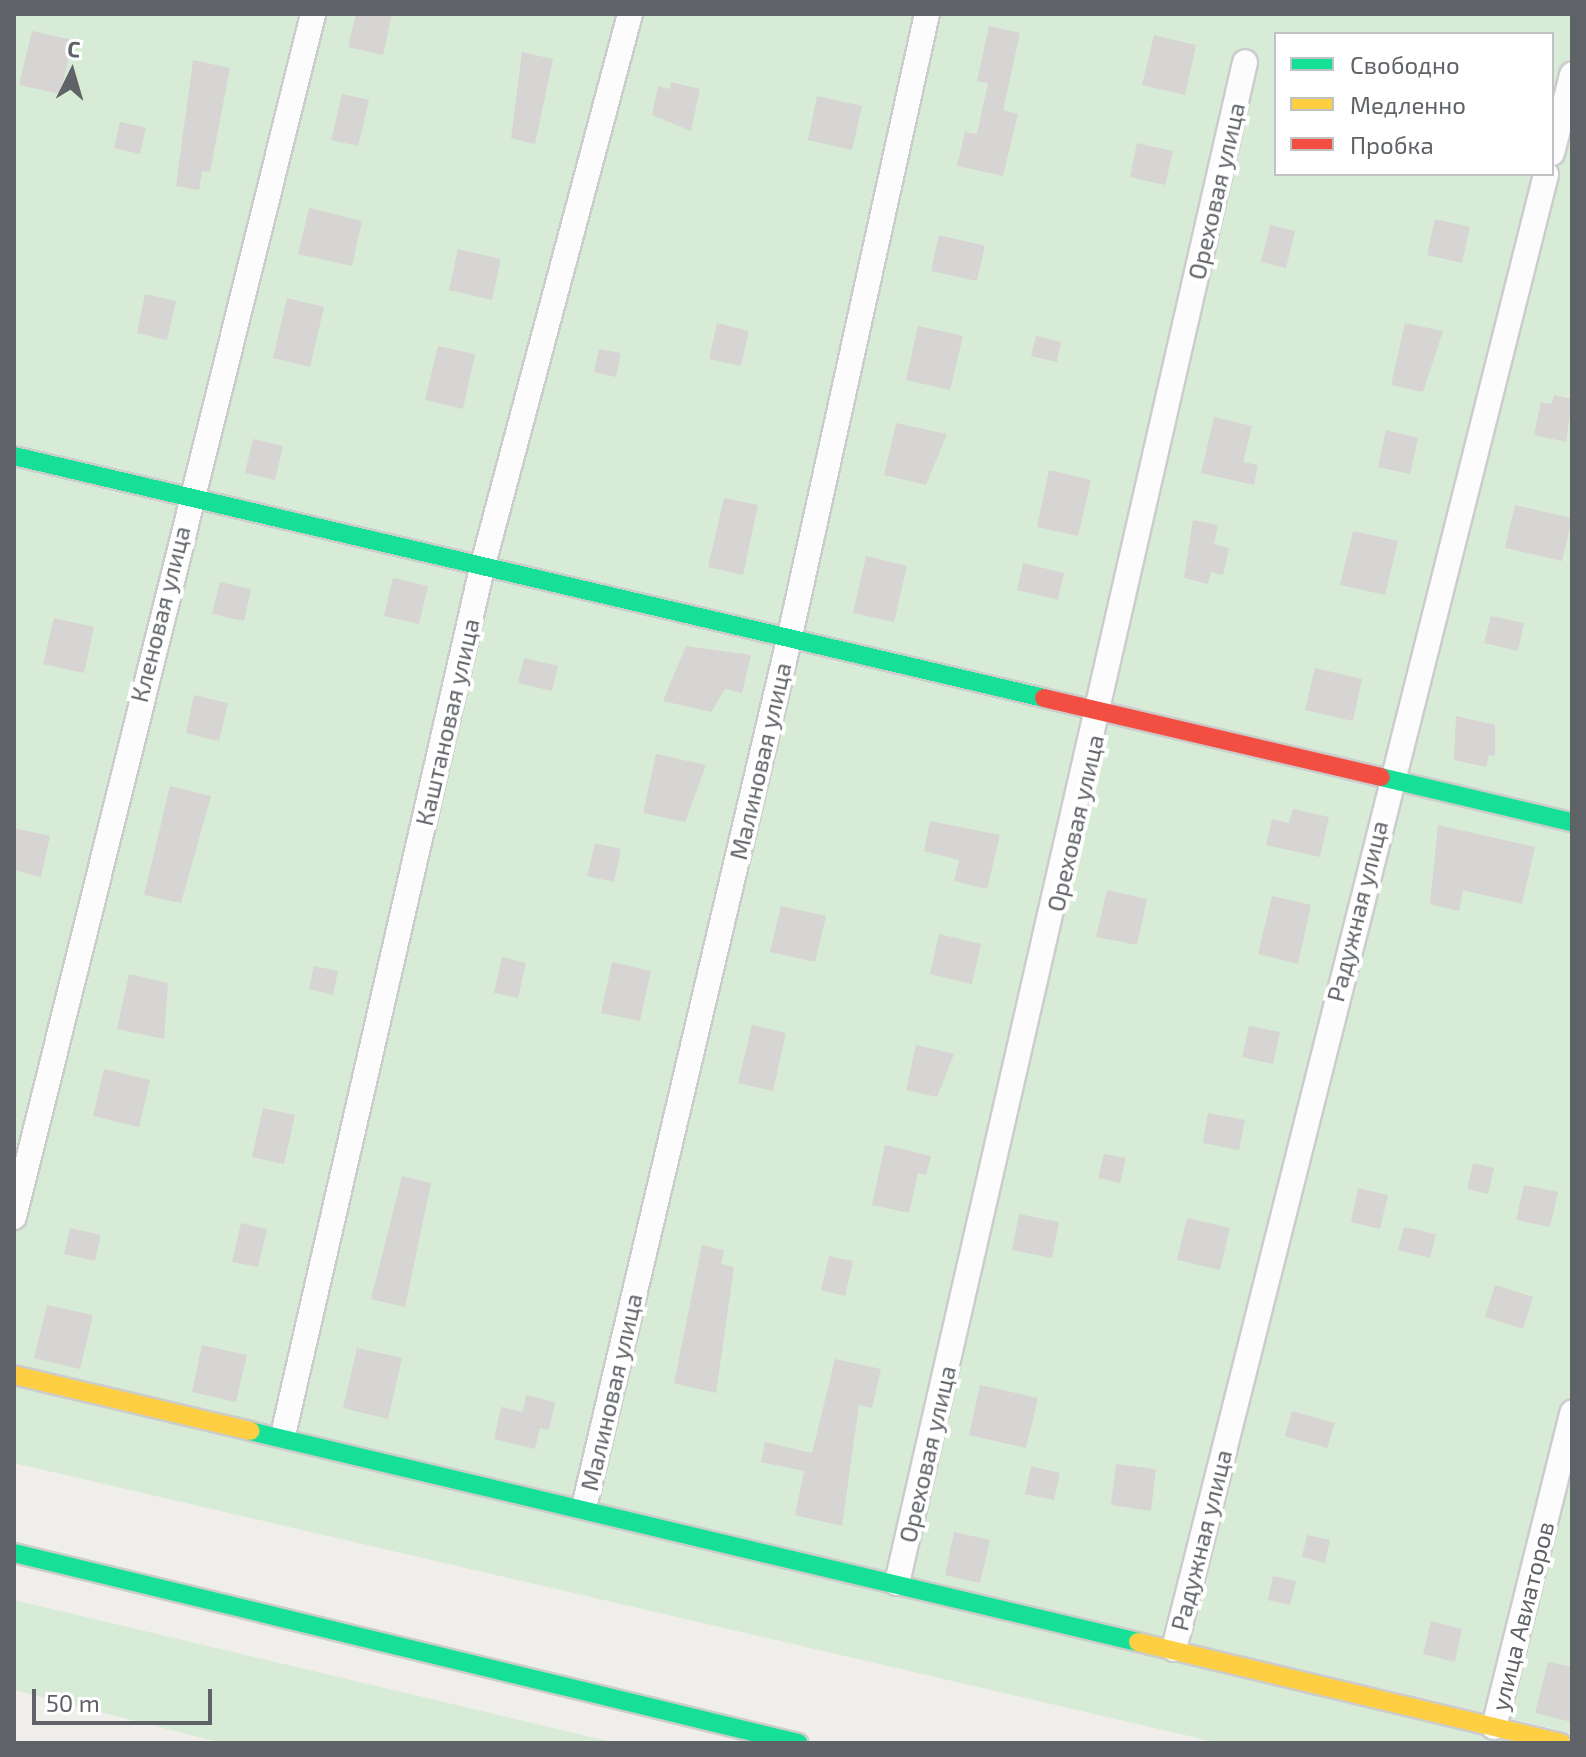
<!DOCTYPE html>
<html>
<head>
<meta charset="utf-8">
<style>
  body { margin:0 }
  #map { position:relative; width:1586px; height:1757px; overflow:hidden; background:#efeeea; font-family:"Exo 2",sans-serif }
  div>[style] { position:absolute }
  .green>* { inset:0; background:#d8ebd6 }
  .building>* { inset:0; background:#d6d5d3 }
  .roads { filter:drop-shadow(2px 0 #cbcccc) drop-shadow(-2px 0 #cbcccc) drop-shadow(0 2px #cbcccc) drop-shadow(0 -2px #cbcccc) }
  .street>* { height:24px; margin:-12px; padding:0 12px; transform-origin:12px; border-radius:12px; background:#fdfcfc }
  .fast>* { height:18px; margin:-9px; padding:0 9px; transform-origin:9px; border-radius:9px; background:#16e098 }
  .slow>* { height:18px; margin:-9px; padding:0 9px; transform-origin:9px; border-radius:9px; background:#ffcf43 }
  .jam>* { height:18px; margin:-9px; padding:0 9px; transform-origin:9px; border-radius:9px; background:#f24e42 }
  span { translate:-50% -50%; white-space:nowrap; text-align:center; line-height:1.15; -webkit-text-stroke:8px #fff; paint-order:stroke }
  .street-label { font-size:24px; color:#5f6368 }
  .frame { position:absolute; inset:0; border:16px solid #5f6368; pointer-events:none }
  .legend { position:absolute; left:1274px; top:32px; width:280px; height:144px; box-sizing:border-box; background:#fff; border:2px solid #bfc1c3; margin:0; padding:10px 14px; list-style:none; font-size:24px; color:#5f6368 }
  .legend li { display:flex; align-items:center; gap:16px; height:40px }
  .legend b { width:40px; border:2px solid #bfc1c3 }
  .north { position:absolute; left:32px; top:32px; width:80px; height:80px; -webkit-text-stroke:6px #fff; paint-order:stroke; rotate:5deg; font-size:22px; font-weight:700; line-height:32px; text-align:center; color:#5f6368 }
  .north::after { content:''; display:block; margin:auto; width:28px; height:36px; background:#5f6368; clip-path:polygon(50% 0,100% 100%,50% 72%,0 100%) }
  .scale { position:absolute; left:32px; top:1689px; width:180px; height:36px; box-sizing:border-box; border:4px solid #5f6368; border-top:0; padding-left:10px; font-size:24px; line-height:28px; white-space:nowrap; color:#5f6368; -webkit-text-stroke:6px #fff; paint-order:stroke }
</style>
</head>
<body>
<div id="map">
  <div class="green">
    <div style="clip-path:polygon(evenodd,14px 14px,1572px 14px,1572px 1733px,14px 1367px,14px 14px,1276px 34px,1552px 34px,1552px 174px,1276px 174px,1276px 34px)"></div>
    <div style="clip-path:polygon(14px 1380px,1557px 1743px,1219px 1743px,14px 1463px)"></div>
    <div style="clip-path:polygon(14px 1600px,616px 1743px,222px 1743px,14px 1690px)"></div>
  </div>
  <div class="building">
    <div style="clip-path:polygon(356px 14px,392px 14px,383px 55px,348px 47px)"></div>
    <div style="clip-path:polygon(989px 26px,1020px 33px,1003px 110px,1018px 114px,1003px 176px,957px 166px,965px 132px,977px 134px,988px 83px,977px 81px)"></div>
    <div style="clip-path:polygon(32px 31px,73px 40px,60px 94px,19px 85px)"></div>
    <div style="clip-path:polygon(1154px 35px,1196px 45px,1185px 95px,1142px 85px)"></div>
    <div style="clip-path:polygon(522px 52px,553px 59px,535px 144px,511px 138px)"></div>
    <div style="clip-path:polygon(193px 60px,230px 68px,210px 172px,202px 171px,199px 190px,176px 186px)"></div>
    <div style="clip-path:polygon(671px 82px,700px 89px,691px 131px,652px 115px,658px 86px,670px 89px)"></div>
    <div style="clip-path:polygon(342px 94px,369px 100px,358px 146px,331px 140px)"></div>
    <div style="clip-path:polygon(817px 96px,862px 106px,852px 150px,808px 140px)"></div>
    <div style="clip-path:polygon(120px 122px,146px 128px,140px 154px,114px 148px)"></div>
    <div style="clip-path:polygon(1137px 143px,1173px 151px,1165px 185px,1130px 177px)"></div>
    <div style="clip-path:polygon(309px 208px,362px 221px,352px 266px,298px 254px)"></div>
    <div style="clip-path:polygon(1435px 219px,1470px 227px,1462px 263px,1427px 255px)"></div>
    <div style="clip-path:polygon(1270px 225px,1295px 231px,1286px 268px,1261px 262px)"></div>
    <div style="clip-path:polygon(939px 235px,985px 246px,977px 281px,931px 271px)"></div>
    <div style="clip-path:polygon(458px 249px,501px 259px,492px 300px,449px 290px)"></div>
    <div style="clip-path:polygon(145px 294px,176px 301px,167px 340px,137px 333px)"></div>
    <div style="clip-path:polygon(287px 298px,324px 307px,310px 367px,273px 358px)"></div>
    <div style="clip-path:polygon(717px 323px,749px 331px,741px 366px,709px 359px)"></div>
    <div style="clip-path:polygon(1405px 323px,1443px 331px,1423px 392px,1391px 385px)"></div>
    <div style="clip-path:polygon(918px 326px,963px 336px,950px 390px,906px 380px)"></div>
    <div style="clip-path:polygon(1036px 336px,1061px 342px,1057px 362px,1031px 356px)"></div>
    <div style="clip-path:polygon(438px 346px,475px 354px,463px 409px,425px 400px)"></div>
    <div style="clip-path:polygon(599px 349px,621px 353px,616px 377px,594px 372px)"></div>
    <div style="clip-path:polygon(1554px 395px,1572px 399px,1566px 442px,1534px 435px,1541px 402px,1551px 404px)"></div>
    <div style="clip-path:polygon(1214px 417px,1252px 426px,1243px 462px,1258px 465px,1254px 485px,1201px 473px)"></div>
    <div style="clip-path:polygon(896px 423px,947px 434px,926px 485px,884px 475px)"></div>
    <div style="clip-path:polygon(1386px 430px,1418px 438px,1410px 474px,1378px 467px)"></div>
    <div style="clip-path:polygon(253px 439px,283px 446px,275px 480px,245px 473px)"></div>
    <div style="clip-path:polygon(1049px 470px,1091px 480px,1078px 536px,1037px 527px)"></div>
    <div style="clip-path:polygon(724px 498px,758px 505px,743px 575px,708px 567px)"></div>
    <div style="clip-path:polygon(1515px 505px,1572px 518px,1562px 561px,1505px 548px)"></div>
    <div style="clip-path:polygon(1193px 520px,1218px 525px,1214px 544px,1229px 548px,1223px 575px,1211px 572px,1208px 584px,1184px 578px)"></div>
    <div style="clip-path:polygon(1353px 531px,1398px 541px,1385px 595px,1340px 585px)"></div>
    <div style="clip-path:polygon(866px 556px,907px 566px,894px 622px,853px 613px)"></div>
    <div style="clip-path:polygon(1023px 563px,1064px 573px,1058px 600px,1017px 590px)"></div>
    <div style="clip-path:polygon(393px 578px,428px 586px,419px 624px,384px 616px)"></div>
    <div style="clip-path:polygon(220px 582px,251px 589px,244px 621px,212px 614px)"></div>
    <div style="clip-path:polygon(1491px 616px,1524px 623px,1518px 651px,1484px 643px)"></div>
    <div style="clip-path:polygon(54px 618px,94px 627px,84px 673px,43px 664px)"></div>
    <div style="clip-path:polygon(686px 646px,751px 655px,742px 693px,725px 689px,711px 712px,663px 701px)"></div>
    <div style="clip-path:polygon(524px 658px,558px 666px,552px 691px,518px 683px)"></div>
    <div style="clip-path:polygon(1315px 668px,1362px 679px,1353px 721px,1305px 710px)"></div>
    <div style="clip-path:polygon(194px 695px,228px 703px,219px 741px,186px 733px)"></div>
    <div style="clip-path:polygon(1456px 716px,1495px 725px,1495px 756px,1489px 755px,1486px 767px,1454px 760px)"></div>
    <div style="clip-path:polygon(656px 754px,706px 765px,685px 822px,643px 813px)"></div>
    <div style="clip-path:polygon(170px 786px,211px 796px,181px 903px,144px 895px)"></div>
    <div style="clip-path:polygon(1293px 809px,1329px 817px,1320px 857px,1266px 845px,1272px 819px,1289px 823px)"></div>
    <div style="clip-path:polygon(930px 821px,1000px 835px,987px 889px,954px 881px,959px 860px,924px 851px)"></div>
    <div style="clip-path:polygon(1438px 825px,1535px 847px,1522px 904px,1463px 890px,1459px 911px,1430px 904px)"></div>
    <div style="clip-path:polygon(14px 828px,50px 836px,41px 877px,14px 870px)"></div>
    <div style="clip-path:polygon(595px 843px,621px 849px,614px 882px,587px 876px)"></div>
    <div style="clip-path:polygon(1107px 890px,1147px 899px,1137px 945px,1096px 937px)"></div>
    <div style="clip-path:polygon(1272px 896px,1311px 905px,1298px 964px,1258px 954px)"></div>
    <div style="clip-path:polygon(781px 906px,826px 916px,815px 962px,770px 952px)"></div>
    <div style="clip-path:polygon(939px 934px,981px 944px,972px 984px,930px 974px)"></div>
    <div style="clip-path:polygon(502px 957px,526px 963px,518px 998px,494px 993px)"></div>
    <div style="clip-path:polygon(612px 962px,651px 971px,640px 1021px,601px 1013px)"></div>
    <div style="clip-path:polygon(314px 966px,338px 971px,333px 995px,309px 989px)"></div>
    <div style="clip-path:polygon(129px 974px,168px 983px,164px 1039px,117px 1029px)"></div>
    <div style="clip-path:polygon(752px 1025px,786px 1033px,773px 1091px,738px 1083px)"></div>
    <div style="clip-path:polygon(1249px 1026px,1280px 1032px,1273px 1064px,1242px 1057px)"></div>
    <div style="clip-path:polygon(916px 1045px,954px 1054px,937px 1097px,906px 1090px)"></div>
    <div style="clip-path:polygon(104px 1069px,150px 1080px,139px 1127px,93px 1116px)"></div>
    <div style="clip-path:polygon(263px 1108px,295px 1115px,284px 1164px,252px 1157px)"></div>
    <div style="clip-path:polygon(1208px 1113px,1245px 1120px,1239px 1150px,1203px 1143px)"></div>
    <div style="clip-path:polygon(885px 1145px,931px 1156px,926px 1175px,918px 1173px,909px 1213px,872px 1205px)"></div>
    <div style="clip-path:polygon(1104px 1154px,1126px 1158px,1120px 1183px,1098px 1178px)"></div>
    <div style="clip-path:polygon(1473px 1163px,1494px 1168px,1488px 1194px,1467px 1189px)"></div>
    <div style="clip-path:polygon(402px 1176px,431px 1183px,405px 1307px,371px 1299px)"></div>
    <div style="clip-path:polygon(1524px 1185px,1558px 1192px,1550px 1227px,1516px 1220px)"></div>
    <div style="clip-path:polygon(1358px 1188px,1388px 1195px,1380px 1229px,1351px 1222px)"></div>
    <div style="clip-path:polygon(1019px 1214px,1059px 1222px,1052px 1258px,1012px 1250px)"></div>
    <div style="clip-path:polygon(1187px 1218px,1230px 1228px,1220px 1270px,1177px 1260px)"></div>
    <div style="clip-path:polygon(241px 1223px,267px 1229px,258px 1267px,232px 1262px)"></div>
    <div style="clip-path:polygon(1404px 1227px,1436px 1234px,1430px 1258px,1398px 1250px)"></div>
    <div style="clip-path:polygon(70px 1228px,101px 1235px,95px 1261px,64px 1254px)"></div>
    <div style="clip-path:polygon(702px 1245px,724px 1250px,721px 1264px,734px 1267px,716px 1393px,674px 1383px)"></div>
    <div style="clip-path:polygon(829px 1256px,853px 1261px,845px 1296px,821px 1290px)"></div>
    <div style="clip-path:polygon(1495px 1285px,1533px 1297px,1523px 1329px,1485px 1317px)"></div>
    <div style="clip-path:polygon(47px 1305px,93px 1315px,80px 1369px,34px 1358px)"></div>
    <div style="clip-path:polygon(202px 1345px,247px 1355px,236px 1402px,192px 1392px)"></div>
    <div style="clip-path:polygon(357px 1348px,402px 1358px,388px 1419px,343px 1408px)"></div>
    <div style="clip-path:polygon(835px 1359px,881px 1369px,872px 1408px,859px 1405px,842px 1526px,795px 1515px,804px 1471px,761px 1462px,765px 1442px,812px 1453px)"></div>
    <div style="clip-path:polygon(980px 1385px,1038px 1398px,1026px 1448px,969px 1435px)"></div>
    <div style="clip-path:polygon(526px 1395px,555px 1402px,549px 1430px,540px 1428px,535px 1449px,494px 1439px,501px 1407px,523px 1412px)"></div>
    <div style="clip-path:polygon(1292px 1411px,1335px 1423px,1327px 1448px,1285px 1436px)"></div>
    <div style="clip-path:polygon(1116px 1464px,1156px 1469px,1151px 1511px,1111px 1505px)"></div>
    <div style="clip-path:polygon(1031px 1466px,1060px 1473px,1054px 1500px,1025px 1494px)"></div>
    <div style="clip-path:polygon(954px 1532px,990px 1540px,980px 1583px,945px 1575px)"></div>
    <div style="clip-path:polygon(1307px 1535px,1330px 1540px,1325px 1563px,1302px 1557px)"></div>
    <div style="clip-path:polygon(1273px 1576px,1296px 1581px,1290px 1605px,1268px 1600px)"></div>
    <div style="clip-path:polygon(1431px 1621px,1462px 1629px,1455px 1662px,1423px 1654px)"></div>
    <div style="clip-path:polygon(1548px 1662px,1572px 1667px,1572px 1722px,1535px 1713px)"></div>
  </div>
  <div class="roads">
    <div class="street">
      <div style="left:1552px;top:153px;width:81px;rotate:-75.6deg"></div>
      <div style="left:14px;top:1217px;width:1240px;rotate:-76.04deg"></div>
      <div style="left:283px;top:1435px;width:890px;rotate:-77.07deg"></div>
      <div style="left:482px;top:568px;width:573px;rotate:-75.04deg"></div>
      <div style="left:584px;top:1507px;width:891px;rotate:-76.7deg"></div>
      <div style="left:789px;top:640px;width:641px;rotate:-77.57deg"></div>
      <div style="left:897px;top:1583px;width:1560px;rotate:-77.11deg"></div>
      <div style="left:1174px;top:1649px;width:1521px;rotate:-75.84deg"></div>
      <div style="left:1494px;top:1727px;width:324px;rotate:-76deg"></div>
    </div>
    <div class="fast">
      <div style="left:14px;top:456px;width:1058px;rotate:13.22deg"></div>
      <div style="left:1381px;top:777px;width:196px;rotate:13.3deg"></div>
      <div style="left:250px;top:1431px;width:913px;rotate:13.37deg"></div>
      <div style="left:14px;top:1553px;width:807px;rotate:13.62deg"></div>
    </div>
    <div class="slow">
      <div style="left:14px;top:1375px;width:243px;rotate:13.3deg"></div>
      <div style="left:1138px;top:1642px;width:435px;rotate:13.4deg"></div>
    </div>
    <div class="jam">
      <div style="left:1044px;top:698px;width:346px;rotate:13.2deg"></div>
    </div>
  </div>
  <div class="street-label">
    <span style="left:1216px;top:191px;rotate:-77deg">Ореховая улица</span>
    <span style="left:160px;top:614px;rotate:-76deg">Кленовая улица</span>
    <span style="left:447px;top:722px;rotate:-77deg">Каштановая улица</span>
    <span style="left:760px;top:761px;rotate:-77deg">Малиновая улица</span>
    <span style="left:1075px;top:823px;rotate:-77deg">Ореховая улица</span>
    <span style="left:1357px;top:911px;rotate:-76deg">Радужная улица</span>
    <span style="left:611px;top:1392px;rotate:-77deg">Малиновая улица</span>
    <span style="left:927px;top:1454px;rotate:-77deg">Ореховая улица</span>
    <span style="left:1201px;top:1540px;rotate:-76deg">Радужная улица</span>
    <span style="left:1522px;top:1616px;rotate:-76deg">улица Авиаторов</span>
  </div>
  <div class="frame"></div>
  <ul class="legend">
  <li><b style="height:10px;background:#16e098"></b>Свободно</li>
  <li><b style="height:10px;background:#ffcf43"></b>Медленно</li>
  <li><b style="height:10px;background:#f24e42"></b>Пробка</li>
  </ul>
  <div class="north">С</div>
  <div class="scale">50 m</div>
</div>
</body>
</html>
